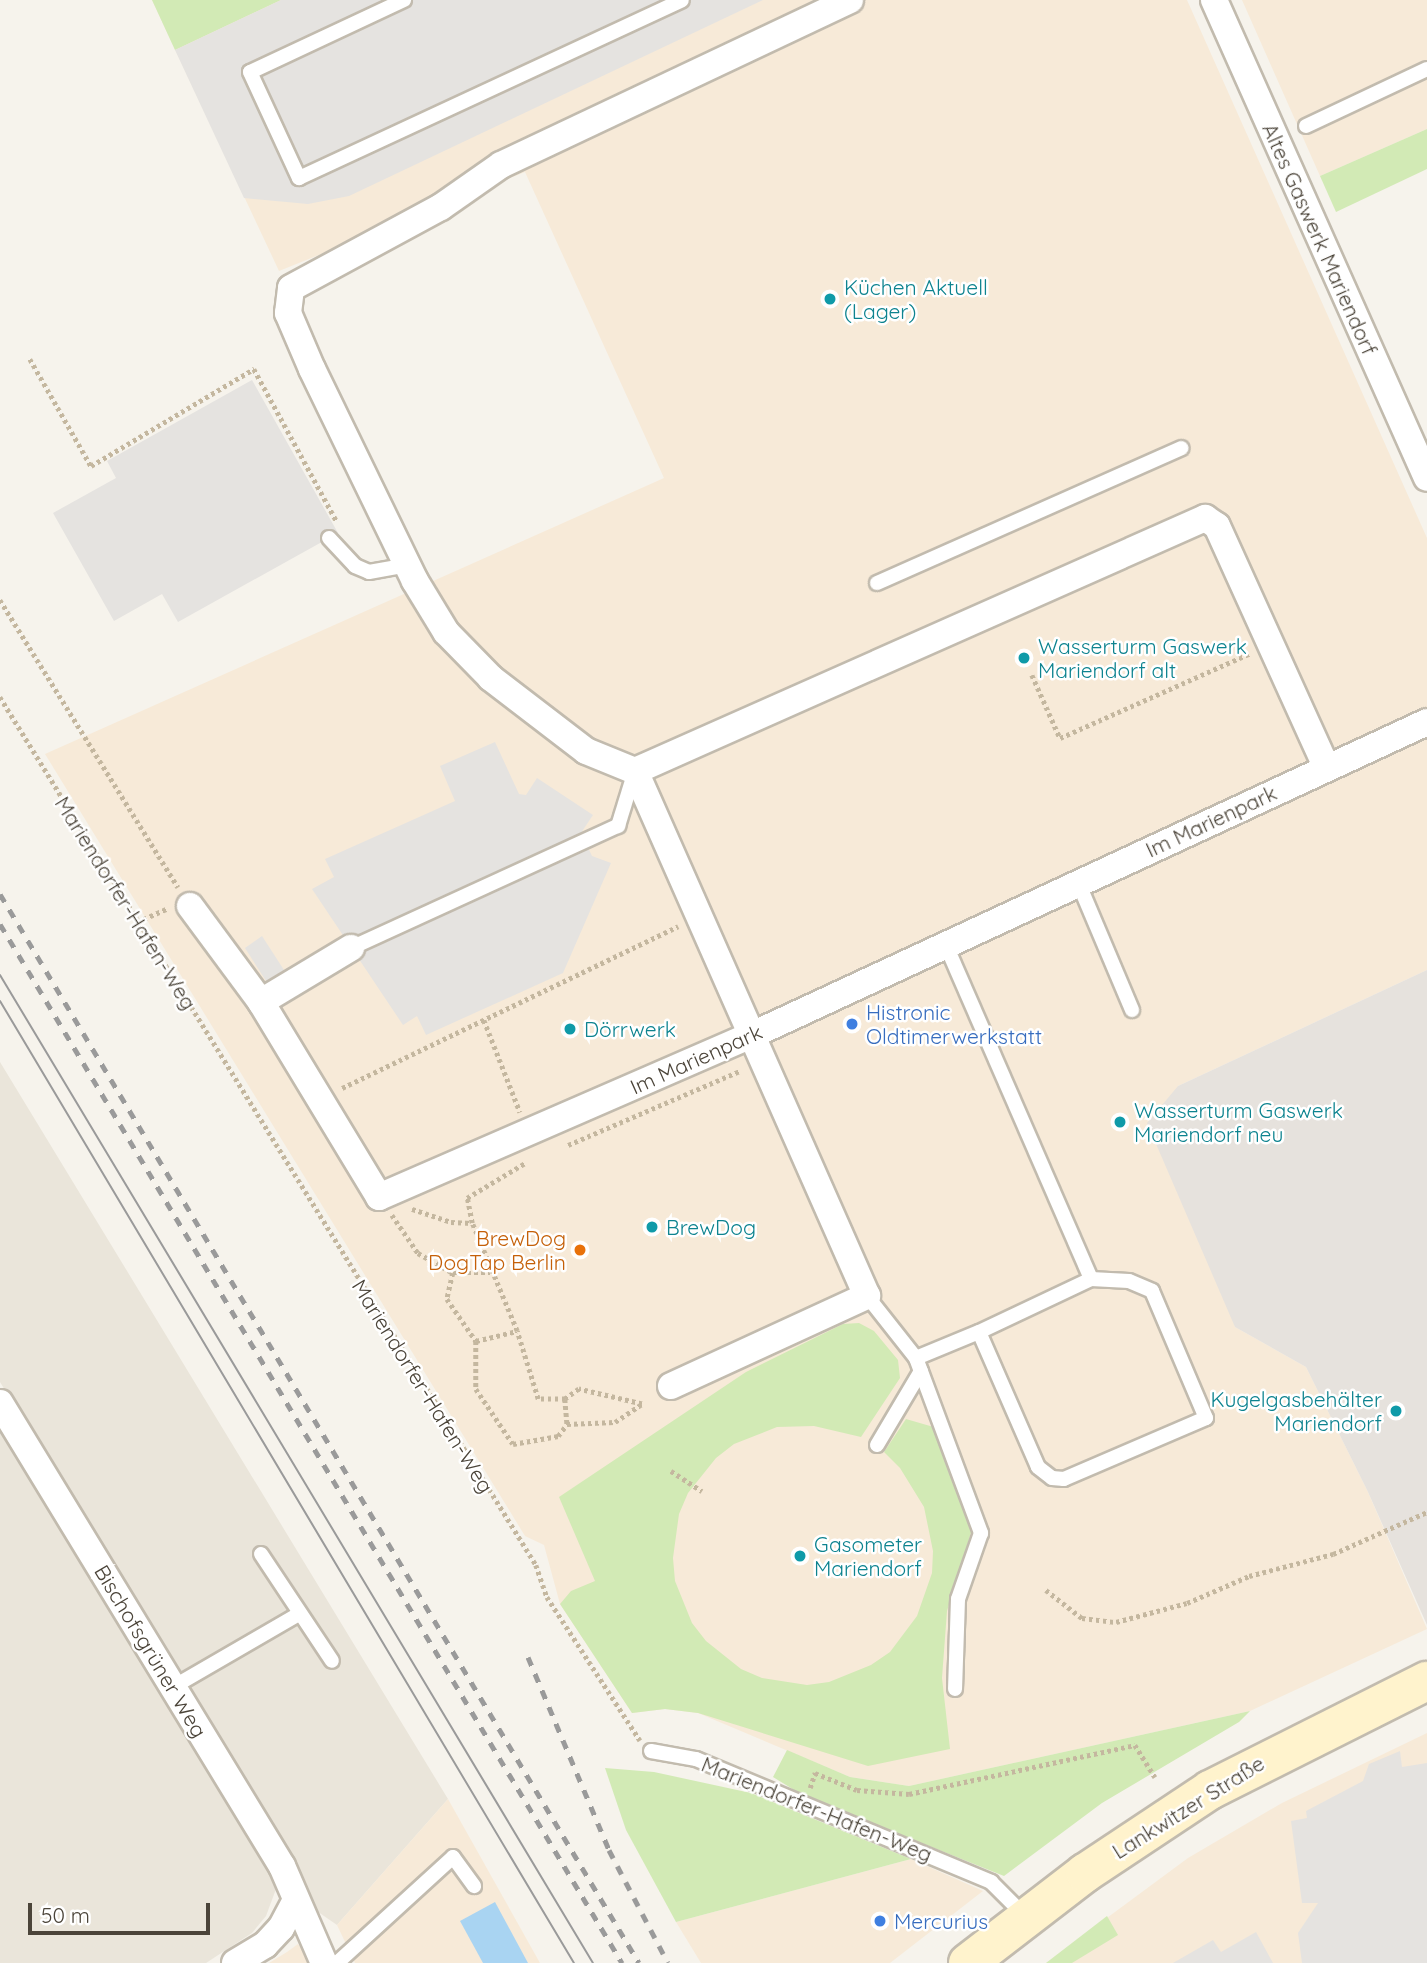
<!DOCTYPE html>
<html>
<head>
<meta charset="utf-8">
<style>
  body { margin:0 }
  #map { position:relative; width:1427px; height:1963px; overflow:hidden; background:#f6f3ec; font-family:Quicksand,sans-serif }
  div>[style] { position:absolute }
  .residential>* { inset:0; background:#eae5da }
  .commercial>* { inset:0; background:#f7ead8 }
  .industrial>* { inset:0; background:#e6e2dd }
  .green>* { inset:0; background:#d2eab5 }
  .parking>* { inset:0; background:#e5e3e0 }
  .water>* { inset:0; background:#a9d4f2 }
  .path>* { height:4.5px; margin-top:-2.25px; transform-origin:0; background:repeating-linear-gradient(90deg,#c4b79f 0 3.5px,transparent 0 7px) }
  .roads { filter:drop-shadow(2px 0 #c2bbae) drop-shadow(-2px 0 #c2bbae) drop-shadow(0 2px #c2bbae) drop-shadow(0 -2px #c2bbae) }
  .lane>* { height:14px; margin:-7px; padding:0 7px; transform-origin:7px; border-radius:7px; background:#fff }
  .street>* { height:26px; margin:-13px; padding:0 13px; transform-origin:13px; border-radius:13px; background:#fff }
  .secondary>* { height:38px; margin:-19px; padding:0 19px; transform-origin:19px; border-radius:19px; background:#fff3cd }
  .tram>* { height:2px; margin:-1px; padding:0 1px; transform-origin:1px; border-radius:1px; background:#9a9a9a }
  .rail>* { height:5px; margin-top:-2.5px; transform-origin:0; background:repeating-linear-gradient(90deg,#9a9a9a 0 9px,transparent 0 18px) }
  .dots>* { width:19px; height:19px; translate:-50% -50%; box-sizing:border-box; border:4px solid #fff; border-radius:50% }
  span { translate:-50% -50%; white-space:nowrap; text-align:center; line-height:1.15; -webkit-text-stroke:5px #fff; paint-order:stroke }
  .street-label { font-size:21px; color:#4b4439 }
  .culture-label { font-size:21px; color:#0d838f }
  .left { translate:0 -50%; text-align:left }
  .right { translate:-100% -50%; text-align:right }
  .shop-label { font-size:21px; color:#366cbe }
  .food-label { font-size:21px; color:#c56008 }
  .scale { position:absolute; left:28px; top:1903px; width:182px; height:32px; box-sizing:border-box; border:4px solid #4b4439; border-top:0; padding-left:9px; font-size:21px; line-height:24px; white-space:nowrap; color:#4b4439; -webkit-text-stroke:5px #fff; paint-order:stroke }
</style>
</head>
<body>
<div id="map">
  <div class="residential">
    <div style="clip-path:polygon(0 1062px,448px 1799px,337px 1925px,311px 1907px,304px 1881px,0 1382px)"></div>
    <div style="clip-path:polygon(0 1424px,268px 1863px,276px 1889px,266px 1916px,252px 1933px,206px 1963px,0 1963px)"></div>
  </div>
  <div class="commercial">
    <div style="clip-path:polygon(152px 0,1187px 0,1427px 538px,1427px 970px,1178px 1086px,1235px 1327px,1306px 1367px,1368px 1492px,1427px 1629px,1250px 1711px,909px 1786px,850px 1777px,698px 1713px,665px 1709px,632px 1713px,560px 1604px,544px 1545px,525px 1536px,45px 754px,664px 478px,525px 172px,279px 271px)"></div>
    <div style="clip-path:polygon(1242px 0,1427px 0,1427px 129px,1320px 176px)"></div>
    <div style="clip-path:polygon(1427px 1733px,1427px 1963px,1046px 1963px,1188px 1858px,1282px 1803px)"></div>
    <div style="clip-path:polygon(448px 1799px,540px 1963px,355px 1963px,337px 1925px)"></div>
    <div style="clip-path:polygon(911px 1859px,983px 1891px,890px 1963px,701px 1963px,676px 1922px)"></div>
    <div style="clip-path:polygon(298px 1944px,313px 1963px,269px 1963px,287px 1952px)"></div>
  </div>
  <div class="industrial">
    <div style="clip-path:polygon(1427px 970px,1427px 1625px,1368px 1492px,1306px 1367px,1235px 1327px,1147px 1123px,1178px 1086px)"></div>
  </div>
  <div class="green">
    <div style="clip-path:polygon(152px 0,281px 0,175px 50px)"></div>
    <div style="clip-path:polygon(1427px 129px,1427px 169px,1336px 212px,1320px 176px)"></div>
    <div style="clip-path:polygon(859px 1323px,874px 1331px,898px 1360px,900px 1378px,861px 1437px,814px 1426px,777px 1427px,734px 1444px,716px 1458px,688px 1493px,679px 1514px,673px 1558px,675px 1581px,692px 1623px,706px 1641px,741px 1669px,762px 1678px,807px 1685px,829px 1682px,871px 1665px,890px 1652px,917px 1616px,932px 1573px,933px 1551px,924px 1507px,900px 1468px,884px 1452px,906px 1419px,937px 1428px,973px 1526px,947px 1611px,942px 1678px,950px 1749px,868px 1766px,698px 1713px,665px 1709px,632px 1713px,560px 1604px,571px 1591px,595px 1581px,559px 1497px,746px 1372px,843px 1324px)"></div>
    <div style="clip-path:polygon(1250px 1711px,1239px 1722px,1102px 1803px,1004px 1876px,804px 1796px,773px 1777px,787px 1750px,850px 1777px,909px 1786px)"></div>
    <div style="clip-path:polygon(605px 1768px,654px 1772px,751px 1793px,911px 1859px,676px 1922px,626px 1830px)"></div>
    <div style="clip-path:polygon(1107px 1916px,1118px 1935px,1072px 1963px,1046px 1963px)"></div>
  </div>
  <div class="parking">
    <div style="clip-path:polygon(281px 0,763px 0,349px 196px,308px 204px,244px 198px,175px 50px)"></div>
    <div style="clip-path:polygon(252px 380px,338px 533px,178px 622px,162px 594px,114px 621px,53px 513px,116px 478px,107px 461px)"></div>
    <div style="clip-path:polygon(495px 742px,519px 794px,526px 795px,537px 778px,593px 815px,581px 833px,592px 856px,611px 863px,563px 973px,426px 1035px,417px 1016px,403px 1025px,312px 889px,334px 877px,325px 859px,455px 801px,440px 766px)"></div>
    <div style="clip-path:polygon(262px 936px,284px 970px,266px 981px,245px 948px)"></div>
    <div style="clip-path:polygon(1400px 1751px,1402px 1767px,1427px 1763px,1427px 1963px,1302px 1963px,1298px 1933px,1318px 1903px,1302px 1903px,1291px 1821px,1307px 1818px,1306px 1811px,1363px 1781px,1369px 1764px)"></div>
    <div style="clip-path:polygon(1256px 1932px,1273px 1963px,1173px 1963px,1213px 1940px,1221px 1952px)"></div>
  </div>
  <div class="water">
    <div style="clip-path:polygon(495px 1902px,528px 1963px,483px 1963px,460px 1921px)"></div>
  </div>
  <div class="path">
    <div style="left:30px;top:359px;width:123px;rotate:60.3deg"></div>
    <div style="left:91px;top:466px;width:190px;rotate:-30.8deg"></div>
    <div style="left:254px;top:369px;width:172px;rotate:61.5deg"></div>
    <div style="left:0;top:600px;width:338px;rotate:58.2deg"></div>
    <div style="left:1032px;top:675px;width:69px;rotate:66deg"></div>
    <div style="left:1060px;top:738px;width:207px;rotate:-24deg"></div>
    <div style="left:0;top:697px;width:1020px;rotate:58.3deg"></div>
    <div style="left:536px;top:1565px;width:34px;rotate:71deg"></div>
    <div style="left:547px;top:1597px;width:171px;rotate:57deg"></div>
    <div style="left:137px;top:922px;width:34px;rotate:-24deg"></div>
    <div style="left:484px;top:1020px;width:99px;rotate:68.6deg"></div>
    <div style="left:342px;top:1088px;width:373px;rotate:-25.7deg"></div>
    <div style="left:568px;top:1145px;width:187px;rotate:-23.3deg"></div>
    <div style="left:412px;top:1209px;width:41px;rotate:18.4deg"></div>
    <div style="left:451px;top:1222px;width:21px;rotate:3deg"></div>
    <div style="left:392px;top:1215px;width:46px;rotate:55.6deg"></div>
    <div style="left:418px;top:1253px;width:40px;rotate:29.7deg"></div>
    <div style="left:453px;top:1273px;width:27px;rotate:103deg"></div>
    <div style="left:447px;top:1299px;width:51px;rotate:55.4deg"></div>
    <div style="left:476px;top:1341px;width:48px;rotate:90deg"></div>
    <div style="left:476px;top:1389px;width:66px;rotate:56.1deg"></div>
    <div style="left:513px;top:1444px;width:46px;rotate:-10.1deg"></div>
    <div style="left:558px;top:1436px;width:15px;rotate:-53deg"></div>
    <div style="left:567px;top:1424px;width:48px;rotate:-2.4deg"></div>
    <div style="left:615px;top:1422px;width:32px;rotate:-34deg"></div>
    <div style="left:642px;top:1404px;width:65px;rotate:-166.6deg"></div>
    <div style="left:579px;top:1389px;width:17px;rotate:144deg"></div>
    <div style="left:565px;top:1399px;width:27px;rotate:180deg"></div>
    <div style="left:538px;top:1399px;width:71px;rotate:-107.2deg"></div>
    <div style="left:517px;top:1331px;width:117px;rotate:-112.6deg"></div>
    <div style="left:472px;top:1223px;width:25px;rotate:-101deg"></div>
    <div style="left:467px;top:1198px;width:68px;rotate:-31.1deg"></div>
    <div style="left:453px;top:1273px;width:37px"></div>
    <div style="left:476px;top:1341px;width:42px;rotate:-13.7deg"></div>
    <div style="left:565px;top:1399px;width:25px;rotate:85deg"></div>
    <div style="left:671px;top:1471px;width:37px;rotate:33deg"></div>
    <div style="left:1046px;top:1590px;width:46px;rotate:37.9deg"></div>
    <div style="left:1082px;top:1618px;width:34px;rotate:7deg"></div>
    <div style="left:1116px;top:1622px;width:73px;rotate:-15deg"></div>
    <div style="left:1187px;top:1603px;width:68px;rotate:-23.5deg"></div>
    <div style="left:1249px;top:1576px;width:87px;rotate:-14.7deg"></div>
    <div style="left:1333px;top:1554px;width:103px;rotate:-24.1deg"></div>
    <div style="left:810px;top:1788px;width:16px;rotate:-72deg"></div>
    <div style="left:815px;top:1773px;width:45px;rotate:22deg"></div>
    <div style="left:857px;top:1790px;width:52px;rotate:4.4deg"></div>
    <div style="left:909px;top:1794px;width:231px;rotate:-12.2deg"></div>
    <div style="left:1135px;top:1745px;width:38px;rotate:58deg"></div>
  </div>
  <div class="roads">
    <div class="lane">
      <div style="left:404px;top:0;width:170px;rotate:154.9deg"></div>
      <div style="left:250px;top:72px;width:117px;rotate:65.2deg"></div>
      <div style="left:299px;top:178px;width:422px;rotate:-24.9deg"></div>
      <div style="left:1306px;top:126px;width:134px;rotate:-25.2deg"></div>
      <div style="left:329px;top:538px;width:38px;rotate:47deg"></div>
      <div style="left:355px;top:566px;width:15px;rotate:23deg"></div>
      <div style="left:369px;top:572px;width:39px;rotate:-10deg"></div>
      <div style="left:877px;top:583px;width:333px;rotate:-23.9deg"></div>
      <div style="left:1078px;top:882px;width:139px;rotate:67.1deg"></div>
      <div style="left:945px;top:943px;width:366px;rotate:66.5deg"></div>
      <div style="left:1091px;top:1279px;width:38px;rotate:3deg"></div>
      <div style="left:1129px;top:1281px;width:25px;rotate:23deg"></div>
      <div style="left:1152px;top:1291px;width:138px;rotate:67deg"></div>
      <div style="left:1206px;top:1418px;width:155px;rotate:156.8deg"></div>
      <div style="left:1064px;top:1479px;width:12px;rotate:-175deg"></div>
      <div style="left:1052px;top:1478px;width:18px;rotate:-142deg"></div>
      <div style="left:1038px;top:1467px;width:147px;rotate:-113.6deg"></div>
      <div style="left:979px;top:1332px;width:124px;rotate:-25.3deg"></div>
      <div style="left:351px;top:948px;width:294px;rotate:-24.6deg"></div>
      <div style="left:618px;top:826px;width:54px;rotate:-72.9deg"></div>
      <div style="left:867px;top:1296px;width:79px;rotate:51.7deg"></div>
      <div style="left:916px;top:1358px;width:68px;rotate:-22.4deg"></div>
      <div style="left:916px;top:1358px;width:187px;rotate:69.6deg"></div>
      <div style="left:981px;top:1533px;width:70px;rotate:109.2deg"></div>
      <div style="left:958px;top:1599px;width:90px;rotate:91.9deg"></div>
      <div style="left:877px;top:1445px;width:86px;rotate:-59.3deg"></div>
      <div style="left:261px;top:1554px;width:128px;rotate:56.4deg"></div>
      <div style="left:173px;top:1687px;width:146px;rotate:-30.1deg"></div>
      <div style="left:651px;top:1751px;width:46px;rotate:10.1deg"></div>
      <div style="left:696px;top:1759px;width:320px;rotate:22.6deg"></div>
      <div style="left:991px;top:1882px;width:49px;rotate:45deg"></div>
      <div style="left:337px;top:1963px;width:157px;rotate:-42.4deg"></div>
      <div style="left:453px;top:1857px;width:36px;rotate:54deg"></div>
    </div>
    <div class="street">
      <div style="left:1214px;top:0;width:523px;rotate:65.98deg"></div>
      <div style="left:635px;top:771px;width:624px;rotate:-23.93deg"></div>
      <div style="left:1205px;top:518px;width:14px;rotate:34deg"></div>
      <div style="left:1217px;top:526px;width:266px;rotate:65.6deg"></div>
      <div style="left:190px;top:906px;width:119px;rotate:53.5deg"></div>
      <div style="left:261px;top:1002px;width:228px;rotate:58.8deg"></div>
      <div style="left:379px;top:1197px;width:404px;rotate:-23.5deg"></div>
      <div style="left:750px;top:1036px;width:746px;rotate:-24.88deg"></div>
      <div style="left:261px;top:1002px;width:105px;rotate:-31deg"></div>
      <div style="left:671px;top:1386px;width:216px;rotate:-24.7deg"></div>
      <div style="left:867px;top:1296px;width:574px;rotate:-113.84deg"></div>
      <div style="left:635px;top:771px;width:53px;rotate:-157.8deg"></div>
      <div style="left:586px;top:751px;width:120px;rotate:-142.5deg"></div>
      <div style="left:491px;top:678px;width:64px;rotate:-134.4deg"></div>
      <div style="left:446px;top:632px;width:60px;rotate:-121.3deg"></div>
      <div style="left:415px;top:581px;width:236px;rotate:-115.9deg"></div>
      <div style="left:312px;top:369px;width:61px;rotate:-113.2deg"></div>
      <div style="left:288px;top:313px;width:25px;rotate:-83deg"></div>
      <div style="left:291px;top:288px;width:170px;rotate:-28.4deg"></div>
      <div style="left:441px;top:207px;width:73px;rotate:-35deg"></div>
      <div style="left:501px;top:165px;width:386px;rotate:-25.3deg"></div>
      <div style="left:0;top:1403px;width:542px;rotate:58.66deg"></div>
      <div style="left:282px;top:1866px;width:106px;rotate:66.6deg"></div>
      <div style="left:235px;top:1963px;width:35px;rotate:-31deg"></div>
      <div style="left:265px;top:1945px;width:23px;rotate:-47deg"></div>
      <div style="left:281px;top:1928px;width:30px;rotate:-62deg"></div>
    </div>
    <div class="secondary">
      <div style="left:968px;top:1963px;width:148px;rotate:-37.6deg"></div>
      <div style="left:1085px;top:1873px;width:150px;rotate:-33.6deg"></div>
      <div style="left:1210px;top:1790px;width:243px;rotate:-26.7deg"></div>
    </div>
  </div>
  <div class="tram">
    <div style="left:0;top:975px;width:1152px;rotate:59.03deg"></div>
    <div style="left:0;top:1001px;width:1120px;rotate:59.18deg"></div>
  </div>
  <div class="rail">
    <div style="left:0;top:894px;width:1245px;rotate:59.13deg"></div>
    <div style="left:0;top:924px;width:1211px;rotate:59.09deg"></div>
    <div style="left:528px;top:1657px;width:209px;rotate:67.2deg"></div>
    <div style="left:609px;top:1850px;width:127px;rotate:62.4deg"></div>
  </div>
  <div class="dots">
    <div style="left:830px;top:299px;background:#0f9aa8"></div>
    <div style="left:1024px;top:658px;background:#0f9aa8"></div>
    <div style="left:852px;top:1024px;background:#3f7fe0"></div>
    <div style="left:570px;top:1029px;background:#0f9aa8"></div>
    <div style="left:1120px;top:1122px;background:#0f9aa8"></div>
    <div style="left:652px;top:1227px;background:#0f9aa8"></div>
    <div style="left:580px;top:1250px;background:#e8710a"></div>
    <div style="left:1396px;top:1411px;background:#0f9aa8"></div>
    <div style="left:800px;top:1556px;background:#0f9aa8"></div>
    <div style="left:880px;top:1921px;background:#3f7fe0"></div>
  </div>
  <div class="street-label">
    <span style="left:1320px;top:239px;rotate:66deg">Altes Gaswerk Mariendorf</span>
    <span style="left:1211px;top:821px;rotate:-25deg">Im Marienpark</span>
    <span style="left:126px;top:903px;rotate:58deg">Mariendorfer-Hafen-Weg</span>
    <span style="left:696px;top:1059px;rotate:-24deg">Im Marienpark</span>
    <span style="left:423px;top:1386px;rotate:58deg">Mariendorfer-Hafen-Weg</span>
    <span style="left:151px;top:1651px;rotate:59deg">Bischofsgrüner Weg</span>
    <span style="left:1188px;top:1807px;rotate:-32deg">Lankwitzer Straße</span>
    <span style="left:817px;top:1809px;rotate:22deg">Mariendorfer-Hafen-Weg</span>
  </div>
  <div class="culture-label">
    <span class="left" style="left:844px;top:299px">Küchen Aktuell<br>(Lager)</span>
    <span class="left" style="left:1038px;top:658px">Wasserturm Gaswerk<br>Mariendorf alt</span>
    <span class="left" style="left:584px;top:1029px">Dörrwerk</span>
    <span class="left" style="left:1134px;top:1122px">Wasserturm Gaswerk<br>Mariendorf neu</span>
    <span class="left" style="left:666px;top:1227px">BrewDog</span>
    <span class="right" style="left:1382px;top:1411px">Kugelgasbehälter<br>Mariendorf</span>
    <span class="left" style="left:814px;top:1556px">Gasometer<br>Mariendorf</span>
  </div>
  <div class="shop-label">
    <span class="left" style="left:866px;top:1024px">Histronic<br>Oldtimerwerkstatt</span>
    <span class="left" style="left:894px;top:1921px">Mercurius</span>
  </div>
  <div class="food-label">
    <span class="right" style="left:566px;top:1250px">BrewDog<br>DogTap Berlin</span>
  </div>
  <div class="scale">50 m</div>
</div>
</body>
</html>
